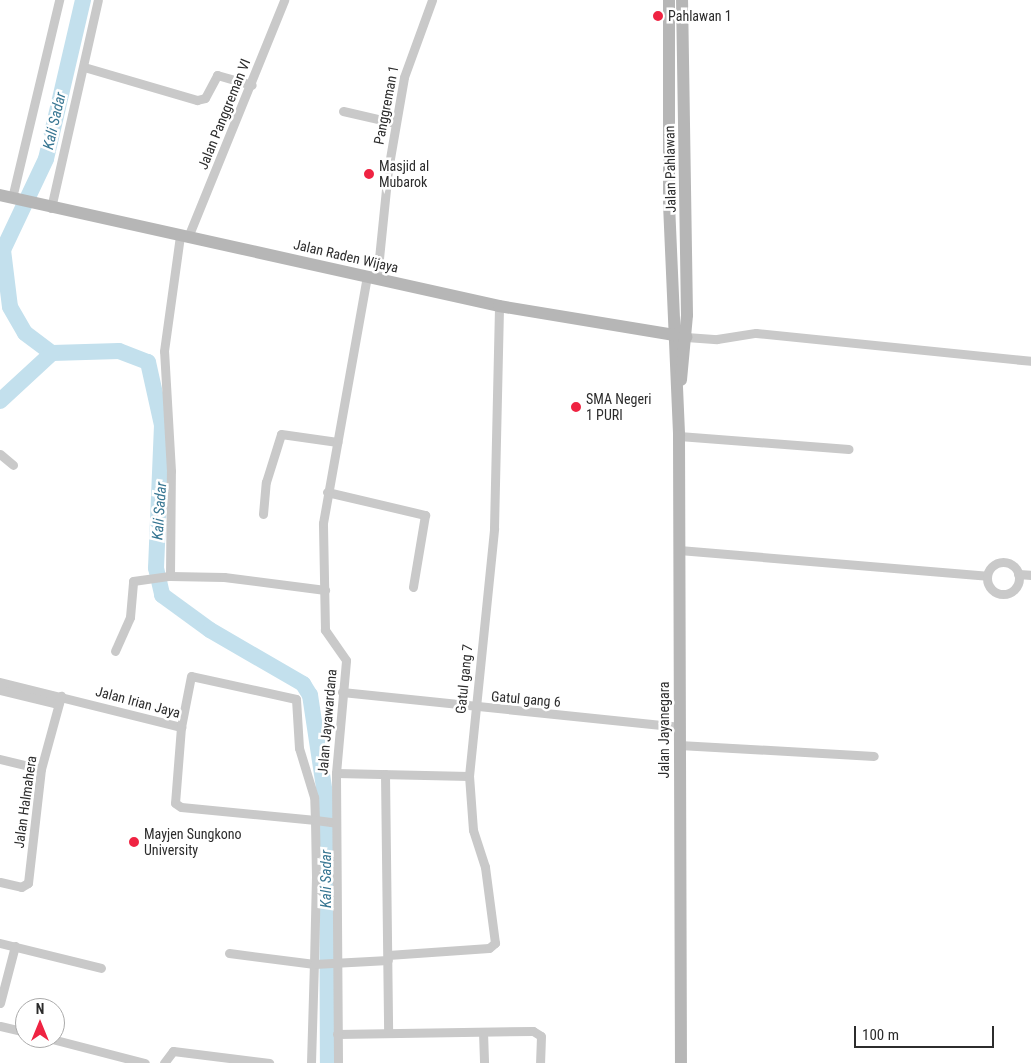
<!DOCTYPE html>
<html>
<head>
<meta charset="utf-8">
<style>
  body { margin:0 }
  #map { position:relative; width:1031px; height:1063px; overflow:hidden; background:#fff; font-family:"Roboto Condensed",sans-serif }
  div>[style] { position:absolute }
  .river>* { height:16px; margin:-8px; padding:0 8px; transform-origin:8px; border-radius:8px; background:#c3e0ed }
  .street>* { height:9px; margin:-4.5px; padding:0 4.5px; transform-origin:4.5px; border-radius:4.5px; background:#c9c9c9 }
  .street>.ring { margin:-4.5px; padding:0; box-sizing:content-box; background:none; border:9px solid #c9c9c9; border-radius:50% }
  .secondary>* { height:12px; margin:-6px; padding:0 6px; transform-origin:6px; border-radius:6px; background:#b6b6b6 }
  .dots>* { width:14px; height:14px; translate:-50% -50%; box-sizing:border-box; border:2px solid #fff; border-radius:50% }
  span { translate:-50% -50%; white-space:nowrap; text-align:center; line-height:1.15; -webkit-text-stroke:5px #fff; paint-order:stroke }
  .poi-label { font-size:14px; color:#2c2c2c }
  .left { translate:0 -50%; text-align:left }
  .street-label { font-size:14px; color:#2c2c2c }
  .water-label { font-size:15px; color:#377692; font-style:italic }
  .north { position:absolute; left:15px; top:998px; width:50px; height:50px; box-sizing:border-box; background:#fff; border:1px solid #ababab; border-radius:50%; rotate:0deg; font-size:14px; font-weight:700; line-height:20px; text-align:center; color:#2c2c2c }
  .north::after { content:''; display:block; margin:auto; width:18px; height:22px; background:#ef2342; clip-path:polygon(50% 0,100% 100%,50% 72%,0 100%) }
  .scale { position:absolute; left:854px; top:1026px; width:140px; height:22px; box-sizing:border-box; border:2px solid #2c2c2c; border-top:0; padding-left:6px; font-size:15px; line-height:18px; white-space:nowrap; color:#2c2c2c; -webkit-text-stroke:4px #fff; paint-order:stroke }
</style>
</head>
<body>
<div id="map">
  <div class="river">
    <div style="left:83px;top:0;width:163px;rotate:103.1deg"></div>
    <div style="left:46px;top:159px;width:101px;rotate:115.3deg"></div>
    <div style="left:3px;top:250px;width:57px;rotate:83deg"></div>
    <div style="left:10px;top:307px;width:30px;rotate:60deg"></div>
    <div style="left:25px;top:333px;width:34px;rotate:37deg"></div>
    <div style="left:52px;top:353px;width:67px;rotate:-1.7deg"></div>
    <div style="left:119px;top:351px;width:31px;rotate:21deg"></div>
    <div style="left:148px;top:362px;width:65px;rotate:77.5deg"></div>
    <div style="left:162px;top:425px;width:143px;rotate:92.4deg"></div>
    <div style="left:156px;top:568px;width:28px;rotate:77deg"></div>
    <div style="left:162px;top:595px;width:59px;rotate:36.1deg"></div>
    <div style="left:210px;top:630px;width:108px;rotate:30.1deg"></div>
    <div style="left:303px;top:684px;width:13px;rotate:58deg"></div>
    <div style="left:310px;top:695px;width:114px;rotate:81.4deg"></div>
    <div style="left:327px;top:808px;width:255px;rotate:89.8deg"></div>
    <div style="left:0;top:401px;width:71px;rotate:-42.7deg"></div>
  </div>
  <div class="street">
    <div style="left:84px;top:67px;width:118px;rotate:16.3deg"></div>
    <div style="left:197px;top:100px;width:8px;rotate:-14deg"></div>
    <div style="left:205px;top:98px;width:26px;rotate:-62deg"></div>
    <div style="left:217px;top:75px;width:36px;rotate:16deg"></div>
    <div style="left:343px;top:111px;width:53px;rotate:13deg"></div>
    <div style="left:12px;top:198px;width:204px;rotate:-76.6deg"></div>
    <div style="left:51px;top:208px;width:213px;rotate:-77.3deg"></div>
    <div style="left:188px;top:237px;width:256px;rotate:-67.9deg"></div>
    <div style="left:377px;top:278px;width:109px;rotate:-84.2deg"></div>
    <div style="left:388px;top:170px;width:94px;rotate:-80.2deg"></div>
    <div style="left:404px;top:77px;width:82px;rotate:-70deg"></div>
    <div style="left:686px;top:337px;width:31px;rotate:4deg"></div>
    <div style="left:717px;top:339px;width:39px;rotate:-9deg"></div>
    <div style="left:756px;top:333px;width:276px;rotate:5.8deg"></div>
    <div style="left:679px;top:436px;width:170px;rotate:4.4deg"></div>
    <div style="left:0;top:454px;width:17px;rotate:40deg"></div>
    <div style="left:327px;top:492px;width:101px;rotate:13.2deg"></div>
    <div style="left:425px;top:515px;width:73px;rotate:99.5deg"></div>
    <div style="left:263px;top:514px;width:32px;rotate:-85deg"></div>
    <div style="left:266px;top:482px;width:50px;rotate:-72.6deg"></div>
    <div style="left:281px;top:434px;width:57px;rotate:8.1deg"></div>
    <div style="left:679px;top:550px;width:309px;rotate:4.8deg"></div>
    <div class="ring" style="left:987px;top:562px;width:23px;height:23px"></div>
    <div style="left:1018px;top:574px;width:13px;rotate:4deg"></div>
    <div style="left:170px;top:576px;width:54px;rotate:1.1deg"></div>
    <div style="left:224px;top:577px;width:102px;rotate:7.3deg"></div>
    <div style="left:115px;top:651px;width:37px;rotate:-66deg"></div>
    <div style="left:130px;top:617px;width:36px;rotate:-85deg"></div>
    <div style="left:133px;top:581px;width:37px;rotate:-8deg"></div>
    <div style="left:170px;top:576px;width:105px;rotate:-89.5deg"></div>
    <div style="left:171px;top:471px;width:120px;rotate:-93.3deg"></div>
    <div style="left:164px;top:351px;width:116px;rotate:-82.1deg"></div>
    <div style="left:0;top:682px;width:187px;rotate:14deg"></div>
    <div style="left:0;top:690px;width:60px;rotate:13.6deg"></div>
    <div style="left:342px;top:692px;width:338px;rotate:5.9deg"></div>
    <div style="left:679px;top:745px;width:195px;rotate:3.2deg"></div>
    <div style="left:0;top:759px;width:42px;rotate:13.7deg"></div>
    <div style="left:336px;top:773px;width:133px;rotate:1.3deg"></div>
    <div style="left:385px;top:774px;width:259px;rotate:89.3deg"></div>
    <div style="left:0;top:882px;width:22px;rotate:13deg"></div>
    <div style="left:21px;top:887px;width:8px;rotate:-30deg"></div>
    <div style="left:28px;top:883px;width:115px;rotate:-83.5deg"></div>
    <div style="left:41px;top:769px;width:76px;rotate:-74.7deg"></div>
    <div style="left:0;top:943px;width:104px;rotate:13.9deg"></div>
    <div style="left:229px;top:953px;width:86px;rotate:7.4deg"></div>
    <div style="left:314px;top:964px;width:87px;rotate:-88.7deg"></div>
    <div style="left:316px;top:877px;width:57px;rotate:-91deg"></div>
    <div style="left:315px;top:820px;width:23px;rotate:-92deg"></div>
    <div style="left:314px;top:797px;width:51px;rotate:-107deg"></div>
    <div style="left:299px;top:748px;width:49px;rotate:-93.5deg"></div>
    <div style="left:296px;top:699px;width:107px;rotate:-167.6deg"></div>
    <div style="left:191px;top:676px;width:52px;rotate:101.1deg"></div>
    <div style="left:181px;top:727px;width:76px;rotate:94.5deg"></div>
    <div style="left:175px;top:803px;width:7px;rotate:34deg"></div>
    <div style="left:181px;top:807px;width:135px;rotate:5.5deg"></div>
    <div style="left:315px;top:820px;width:16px;rotate:7deg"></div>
    <div style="left:331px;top:822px;width:5px;rotate:11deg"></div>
    <div style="left:388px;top:955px;width:101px;rotate:-4deg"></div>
    <div style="left:489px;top:948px;width:8px;rotate:-40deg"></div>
    <div style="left:495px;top:943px;width:77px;rotate:-97.5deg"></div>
    <div style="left:485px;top:867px;width:39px;rotate:-108deg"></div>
    <div style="left:473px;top:830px;width:54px;rotate:-94.2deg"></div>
    <div style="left:469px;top:776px;width:249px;rotate:-84.2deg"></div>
    <div style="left:494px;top:528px;width:222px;rotate:-88.7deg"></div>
    <div style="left:0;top:1003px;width:59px;rotate:-75.3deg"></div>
    <div style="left:0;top:1026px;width:26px;rotate:13deg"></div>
    <div style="left:483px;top:1032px;width:31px;rotate:88deg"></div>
    <div style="left:337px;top:1034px;width:196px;rotate:-0.9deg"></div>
    <div style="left:533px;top:1031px;width:9px;rotate:32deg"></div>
    <div style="left:541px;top:1036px;width:27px;rotate:92deg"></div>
    <div style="left:48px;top:1038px;width:100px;rotate:14.5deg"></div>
    <div style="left:164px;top:1063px;width:15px;rotate:-53deg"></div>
    <div style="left:173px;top:1051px;width:97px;rotate:7.1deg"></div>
    <div style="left:311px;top:1063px;width:99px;rotate:-88.3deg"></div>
    <div style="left:314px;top:964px;width:74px;rotate:-3.1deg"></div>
    <div style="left:338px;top:1063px;width:290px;rotate:-90.4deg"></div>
    <div style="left:336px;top:773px;width:113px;rotate:-84.9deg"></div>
    <div style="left:346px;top:660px;width:37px;rotate:-125deg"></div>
    <div style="left:325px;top:630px;width:107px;rotate:-91.1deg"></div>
    <div style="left:323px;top:523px;width:252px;rotate:-79.9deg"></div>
  </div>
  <div class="secondary">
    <div style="left:669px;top:0;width:204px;rotate:90deg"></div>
    <div style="left:669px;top:204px;width:232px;rotate:87.5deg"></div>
    <div style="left:679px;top:436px;width:627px;rotate:89.82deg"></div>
    <div style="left:0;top:195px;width:511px;rotate:12.54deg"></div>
    <div style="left:499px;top:306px;width:190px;rotate:9.4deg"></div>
    <div style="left:681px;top:380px;width:65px;rotate:-84.7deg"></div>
    <div style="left:687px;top:315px;width:315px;rotate:-90.9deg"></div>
  </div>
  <div class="dots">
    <div style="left:658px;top:16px;background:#ef2342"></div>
    <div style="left:369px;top:174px;background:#ef2342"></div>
    <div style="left:576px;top:407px;background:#ef2342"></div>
    <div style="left:134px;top:842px;background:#ef2342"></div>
  </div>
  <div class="poi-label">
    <span class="left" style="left:668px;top:16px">Pahlawan 1</span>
    <span class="left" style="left:379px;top:174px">Masjid al<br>Mubarok</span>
    <span class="left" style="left:586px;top:407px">SMA Negeri<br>1 PURI</span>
    <span class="left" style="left:144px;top:842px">Mayjen Sungkono<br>University</span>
  </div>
  <div class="street-label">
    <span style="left:386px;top:105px;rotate:-79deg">Panggreman 1</span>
    <span style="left:224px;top:114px;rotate:-68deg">Jalan Panggreman VI</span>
    <span style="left:670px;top:169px;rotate:-91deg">Jalan Pahlawan</span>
    <span style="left:346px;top:256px;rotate:13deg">Jalan Raden Wijaya</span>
    <span style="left:464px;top:679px;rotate:-84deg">Gatul gang 7</span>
    <span style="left:526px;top:699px;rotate:5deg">Gatul gang 6</span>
    <span style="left:138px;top:702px;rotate:15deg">Jalan Irian Jaya</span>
    <span style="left:327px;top:722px;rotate:-85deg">Jalan Jayawardana</span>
    <span style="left:664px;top:730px;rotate:-90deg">Jalan Jayanegara</span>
    <span style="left:25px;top:802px;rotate:-82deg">Jalan Halmahera</span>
  </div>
  <div class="water-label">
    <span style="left:55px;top:121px;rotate:-77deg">Kali Sadar</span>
    <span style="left:160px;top:511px;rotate:-86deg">Kali Sadar</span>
    <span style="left:327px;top:879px;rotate:-90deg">Kali Sadar</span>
  </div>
  <div class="north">N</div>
  <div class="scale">100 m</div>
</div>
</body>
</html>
